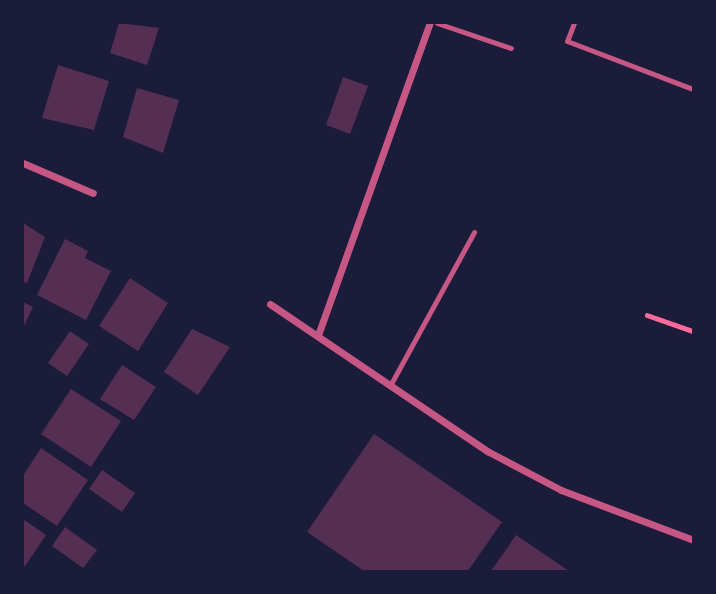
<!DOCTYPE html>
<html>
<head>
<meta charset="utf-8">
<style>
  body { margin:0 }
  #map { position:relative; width:716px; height:594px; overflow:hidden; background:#1b1b3a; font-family:Quicksand,sans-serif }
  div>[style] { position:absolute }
  .building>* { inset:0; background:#542f53 }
  .path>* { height:4.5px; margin:-2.25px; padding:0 2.25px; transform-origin:2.25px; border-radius:2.25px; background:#ff6b9d }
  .service>* { height:5px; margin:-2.5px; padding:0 2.5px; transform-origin:2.5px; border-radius:2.5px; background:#c65784 }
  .minor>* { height:7px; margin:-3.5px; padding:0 3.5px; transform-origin:3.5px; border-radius:3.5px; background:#c65784 }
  span { translate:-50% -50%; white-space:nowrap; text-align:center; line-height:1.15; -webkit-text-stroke:5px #1b1b3a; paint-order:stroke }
  .frame { position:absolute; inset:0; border:24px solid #1b1b3a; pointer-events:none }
</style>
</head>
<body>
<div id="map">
  <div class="building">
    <div style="clip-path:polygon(119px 23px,159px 28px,147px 65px,110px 53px)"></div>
    <div style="clip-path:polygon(58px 65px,109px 81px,94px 130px,42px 118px)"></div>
    <div style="clip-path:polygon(343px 77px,368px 86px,350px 134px,326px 125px)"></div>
    <div style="clip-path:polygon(137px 88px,179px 100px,163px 153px,123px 137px)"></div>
    <div style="clip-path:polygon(23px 223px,45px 237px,27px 283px,23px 282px)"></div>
    <div style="clip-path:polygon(65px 239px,88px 251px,85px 258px,111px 271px,86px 320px,37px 295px)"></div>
    <div style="clip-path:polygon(130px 278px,168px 303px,138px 351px,99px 326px)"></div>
    <div style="clip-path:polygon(23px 302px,33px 307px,23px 328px)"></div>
    <div style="clip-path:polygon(192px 329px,230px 347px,198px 395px,164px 372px)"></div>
    <div style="clip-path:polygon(70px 331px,89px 344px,67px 376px,48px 363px)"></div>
    <div style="clip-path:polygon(122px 365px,156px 387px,134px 420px,100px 399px)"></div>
    <div style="clip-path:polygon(71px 389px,121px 421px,91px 467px,41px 434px)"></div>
    <div style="clip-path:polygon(374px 434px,502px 522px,468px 571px,364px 571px,307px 532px)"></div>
    <div style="clip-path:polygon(41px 448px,88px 480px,57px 526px,23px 503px,23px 476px)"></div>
    <div style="clip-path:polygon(102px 470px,135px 493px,122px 512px,89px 489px)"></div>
    <div style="clip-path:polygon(23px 519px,46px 535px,23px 569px)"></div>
    <div style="clip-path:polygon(65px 527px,97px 550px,83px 568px,52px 546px)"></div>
    <div style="clip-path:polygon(516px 535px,569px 571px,491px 571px)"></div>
  </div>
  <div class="path">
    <div style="left:647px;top:315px;width:49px;rotate:19.2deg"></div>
  </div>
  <div class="service">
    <div style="left:437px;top:23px;width:78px;rotate:18.7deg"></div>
    <div style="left:574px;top:23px;width:19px;rotate:111deg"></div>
    <div style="left:567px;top:41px;width:135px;rotate:20.9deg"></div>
    <div style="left:392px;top:382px;width:171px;rotate:-61.3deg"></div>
  </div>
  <div class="minor">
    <div style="left:23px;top:163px;width:76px;rotate:23.2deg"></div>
    <div style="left:270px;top:304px;width:264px;rotate:34.1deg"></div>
    <div style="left:489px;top:452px;width:81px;rotate:27.8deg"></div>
    <div style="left:561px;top:490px;width:141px;rotate:20.7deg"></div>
    <div style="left:318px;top:335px;width:331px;rotate:-70.3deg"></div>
  </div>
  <div class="frame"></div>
</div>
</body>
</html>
